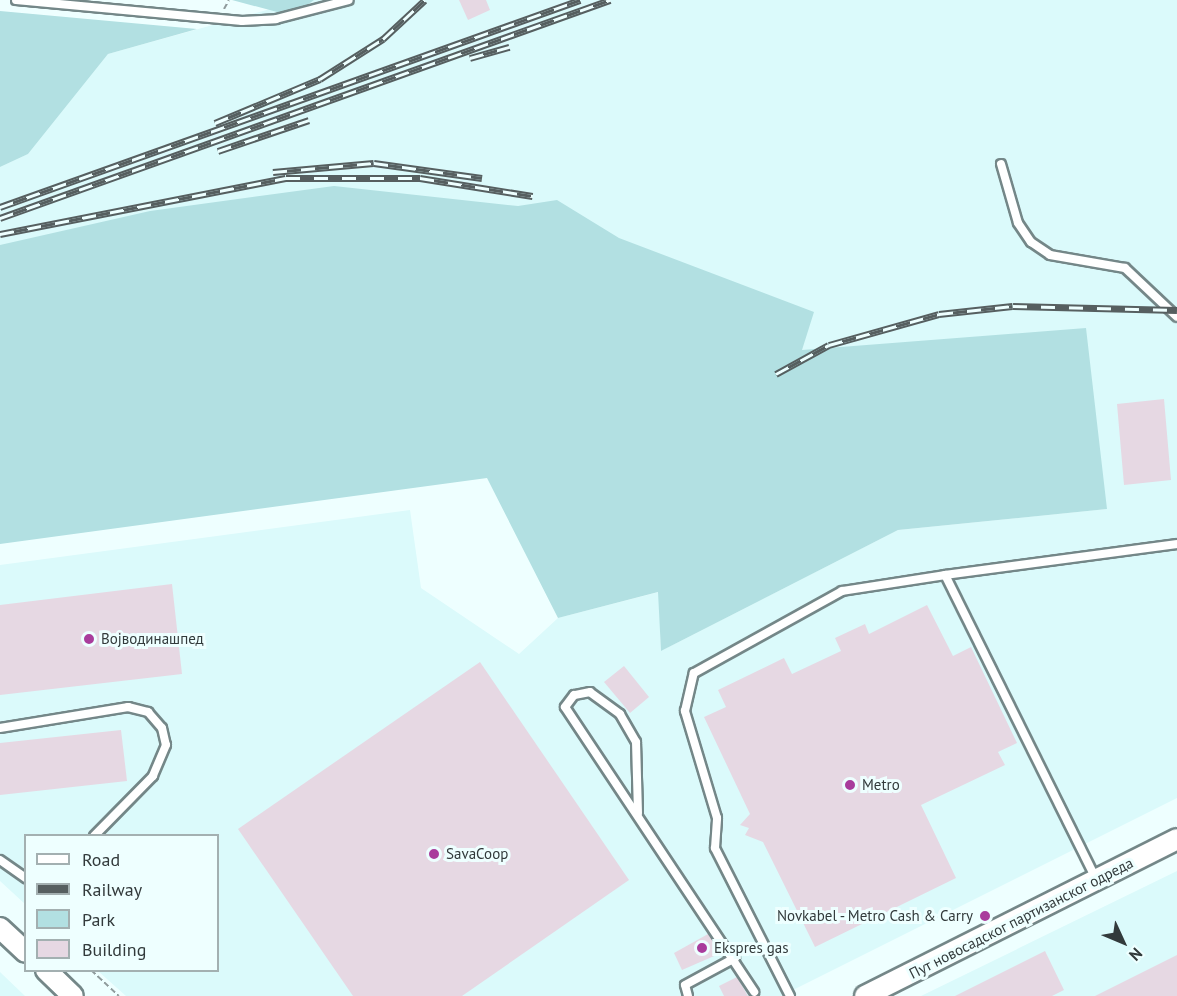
<!DOCTYPE html>
<html>
<head>
<meta charset="utf-8">
<style>
  body { margin:0 }
  #map { position:relative; width:1177px; height:996px; overflow:hidden; background:#eff; font-family:"PT Sans",sans-serif }
  div>[style] { position:absolute }
  .built>* { inset:0; background:#dbfafb }
  .green>* { inset:0; background:#b2e0e2 }
  .building>* { inset:0; background:#e6d8e3 }
  .path>* { height:2px; margin-top:-1px; transform-origin:0; background:repeating-linear-gradient(90deg,#8f9b9c 0 6px,transparent 0 9px) }
  .roads { filter:drop-shadow(2px 0 #748788) drop-shadow(-2px 0 #748788) drop-shadow(0 2px #748788) drop-shadow(0 -2px #748788) }
  .service>* { height:8px; margin:-4px; padding:0 4px; transform-origin:4px; border-radius:4px; background:#fff }
  .tertiary>* { height:20px; margin:-10px; padding:0 10px; transform-origin:10px; border-radius:10px; background:#fff }
  .rail>* { height:7px; margin-top:-3.5px; transform-origin:0; background:repeating-linear-gradient(90deg,#eff 0 14px,#565f60 0 28px); box-sizing:border-box; border-block:2px solid #565f60 }
  .dots>* { width:16px; height:16px; translate:-50% -50%; box-sizing:border-box; border:3px solid #eff; border-radius:50% }
  span { translate:-50% -50%; white-space:nowrap; text-align:center; line-height:1.15; -webkit-text-stroke:6px #eff; paint-order:stroke }
  .poi-label { font-size:15px; color:#323a3b }
  .left { translate:0 -50%; text-align:left }
  .right { translate:-100% -50%; text-align:right }
  .street-label { font-size:15px; color:#323a3b }
  .legend { position:absolute; left:24px; top:834px; width:195px; height:138px; box-sizing:border-box; background:#eff; border:2px solid #a3b0b1; margin:0; padding:8px 10px; list-style:none; font-size:18px; color:#323a3b }
  .legend li { display:flex; align-items:center; gap:12px; height:30px }
  .legend b { width:30px; border:2px solid #a3b0b1 }
  .north { position:absolute; left:1093px; top:912px; width:60px; height:60px; -webkit-text-stroke:4px #eff; paint-order:stroke; rotate:134deg; font-size:16px; font-weight:700; line-height:24px; text-align:center; color:#323a3b }
  .north::after { content:''; display:block; margin:auto; width:21px; height:27px; background:#323a3b; clip-path:polygon(50% 0,100% 100%,50% 72%,0 100%) }
</style>
</head>
<body>
<div id="map">
  <div class="built">
    <div style="clip-path:polygon(303px 0,1177px 0,1177px 798px,781px 996px,126px 996px,98px 971px,218px 970px,218px 836px,26px 836px,25px 904px,0 881px,0 565px,410px 510px,421px 588px,519px 654px,558px 618px,659px 592px,661px 651px,898px 530px,1107px 509px,609px 366px,0 303px,0 167px,28px 154px,108px 54px)"></div>
    <div style="clip-path:polygon(1177px 871px,1177px 996px,921px 996px)"></div>
    <div style="clip-path:polygon(0 972px,25px 996px,0 996px)"></div>
  </div>
  <div class="green">
    <div style="clip-path:polygon(232px 0,314px 0,292px 16px)"></div>
    <div style="clip-path:polygon(0 11px,197px 29px,108px 54px,28px 154px,0 167px)"></div>
    <div style="clip-path:polygon(334px 186px,518px 206px,557px 200px,619px 238px,814px 312px,802px 350px,1086px 328px,1107px 509px,898px 530px,661px 651px,658px 592px,558px 618px,487px 478px,0 544px,0 245px,150px 211px)"></div>
  </div>
  <div class="building">
    <div style="clip-path:polygon(459px 0,486px 0,490px 10px,468px 20px)"></div>
    <div style="clip-path:polygon(1164px 399px,1171px 480px,1124px 485px,1117px 404px)"></div>
    <div style="clip-path:polygon(172px 584px,182px 674px,0 695px,0 605px)"></div>
    <div style="clip-path:polygon(927px 605px,953px 656px,971px 647px,1017px 743px,998px 752px,1005px 765px,921px 805px,956px 878px,815px 947px,763px 842px,745px 835px,749px 828px,740px 825px,750px 814px,704px 717px,726px 707px,718px 690px,784px 658px,792px 674px,841px 651px,835px 638px,865px 624px,869px 634px)"></div>
    <div style="clip-path:polygon(480px 662px,629px 880px,462px 996px,353px 996px,238px 829px)"></div>
    <div style="clip-path:polygon(624px 666px,649px 697px,630px 713px,604px 682px)"></div>
    <div style="clip-path:polygon(121px 730px,127px 781px,0 795px,0 743px)"></div>
    <div style="clip-path:polygon(708px 934px,721px 953px,682px 970px,674px 953px)"></div>
    <div style="clip-path:polygon(1045px 951px,1064px 990px,1052px 996px,955px 996px)"></div>
    <div style="clip-path:polygon(1177px 955px,1177px 996px,1095px 996px)"></div>
    <div style="clip-path:polygon(737px 977px,748px 996px,724px 996px,719px 986px)"></div>
  </div>
  <div class="path">
    <div style="left:224px;top:9px;width:10px;rotate:-61deg"></div>
    <div style="left:91px;top:970px;width:38px;rotate:43deg"></div>
  </div>
  <div class="roads">
    <div class="service">
      <div style="left:16px;top:0;width:227px;rotate:5.3deg"></div>
      <div style="left:242px;top:21px;width:34px;rotate:-3deg"></div>
      <div style="left:276px;top:19px;width:75px;rotate:-14.6deg"></div>
      <div style="left:1001px;top:164px;width:61px;rotate:73.9deg"></div>
      <div style="left:1018px;top:223px;width:23px;rotate:56deg"></div>
      <div style="left:1031px;top:242px;width:23px;rotate:34deg"></div>
      <div style="left:1050px;top:255px;width:76px;rotate:9.8deg"></div>
      <div style="left:1125px;top:268px;width:71px;rotate:43.3deg"></div>
      <div style="left:0;top:728px;width:130px;rotate:-9.3deg"></div>
      <div style="left:128px;top:707px;width:21px;rotate:14deg"></div>
      <div style="left:148px;top:712px;width:21px;rotate:49deg"></div>
      <div style="left:162px;top:728px;width:17px;rotate:77deg"></div>
      <div style="left:166px;top:745px;width:34px;rotate:113deg"></div>
      <div style="left:153px;top:776px;width:84px;rotate:134.5deg"></div>
      <div style="left:638px;top:813px;width:71px;rotate:-91.6deg"></div>
      <div style="left:636px;top:742px;width:32px;rotate:-120deg"></div>
      <div style="left:620px;top:714px;width:37px;rotate:-144deg"></div>
      <div style="left:590px;top:692px;width:16px;rotate:169deg"></div>
      <div style="left:574px;top:695px;width:15px;rotate:127deg"></div>
      <div style="left:565px;top:707px;width:342px;rotate:56.4deg"></div>
      <div style="left:0;top:860px;width:32px;rotate:35deg"></div>
      <div style="left:1096px;top:879px;width:339px;rotate:-116.4deg"></div>
      <div style="left:945px;top:575px;width:234px;rotate:-7.6deg"></div>
      <div style="left:688px;top:996px;width:11px;rotate:-105deg"></div>
      <div style="left:685px;top:985px;width:57px;rotate:-28.4deg"></div>
      <div style="left:790px;top:996px;width:166px;rotate:-116.9deg"></div>
      <div style="left:715px;top:848px;width:30px;rotate:-86deg"></div>
      <div style="left:717px;top:818px;width:112px;rotate:-106.7deg"></div>
      <div style="left:685px;top:711px;width:39px;rotate:-77deg"></div>
      <div style="left:694px;top:673px;width:169px;rotate:-29deg"></div>
      <div style="left:842px;top:591px;width:104px;rotate:-8.8deg"></div>
    </div>
    <div class="tertiary">
      <div style="left:0;top:928px;width:35px;rotate:43deg"></div>
      <div style="left:46px;top:970px;width:37px;rotate:44deg"></div>
      <div style="left:865px;top:996px;width:349px;rotate:-26.7deg"></div>
    </div>
  </div>
  <div class="rail">
    <div style="left:470px;top:58px;width:41px;rotate:-15.8deg"></div>
    <div style="left:215px;top:123px;width:114px;rotate:-22.7deg"></div>
    <div style="left:320px;top:79px;width:75px;rotate:-32.4deg"></div>
    <div style="left:383px;top:39px;width:57px;rotate:-42.9deg"></div>
    <div style="left:218px;top:151px;width:96px;rotate:-18.8deg"></div>
    <div style="left:273px;top:172px;width:101px;rotate:-5.1deg"></div>
    <div style="left:374px;top:163px;width:109px;rotate:7.9deg"></div>
    <div style="left:0;top:207px;width:616px;rotate:-19.64deg"></div>
    <div style="left:0;top:218px;width:648px;rotate:-19.67deg"></div>
    <div style="left:0;top:234px;width:291px;rotate:-11.1deg"></div>
    <div style="left:286px;top:178px;width:134px"></div>
    <div style="left:420px;top:178px;width:114px;rotate:9.1deg"></div>
    <div style="left:776px;top:374px;width:60px;rotate:-28.7deg"></div>
    <div style="left:829px;top:345px;width:114px;rotate:-15.7deg"></div>
    <div style="left:939px;top:314px;width:74px;rotate:-6.2deg"></div>
    <div style="left:1013px;top:306px;width:164px;rotate:1.4deg"></div>
  </div>
  <div class="dots">
    <div style="left:89px;top:639px;background:#a93c9c"></div>
    <div style="left:850px;top:785px;background:#a93c9c"></div>
    <div style="left:434px;top:854px;background:#a93c9c"></div>
    <div style="left:985px;top:916px;background:#a93c9c"></div>
    <div style="left:702px;top:948px;background:#a93c9c"></div>
  </div>
  <div class="poi-label">
    <span class="left" style="left:101px;top:639px">Војводинашпед</span>
    <span class="left" style="left:862px;top:785px">Metro</span>
    <span class="left" style="left:446px;top:854px">SavaCoop</span>
    <span class="right" style="left:973px;top:916px">Novkabel - Metro Cash &amp; Carry</span>
    <span class="left" style="left:714px;top:948px">Ekspres gas</span>
  </div>
  <div class="street-label">
    <span style="left:1021px;top:918px;rotate:-27deg">Пут новосадског партизанског одреда</span>
  </div>
  <ul class="legend">
  <li><b style="height:8px;background:#fff"></b>Road</li>
  <li><b style="height:8px;background:#565f60"></b>Railway</li>
  <li><b style="height:16px;background:#b2e0e2"></b>Park</li>
  <li><b style="height:16px;background:#e6d8e3"></b>Building</li>
  </ul>
  <div class="north">N</div>
</div>
</body>
</html>
